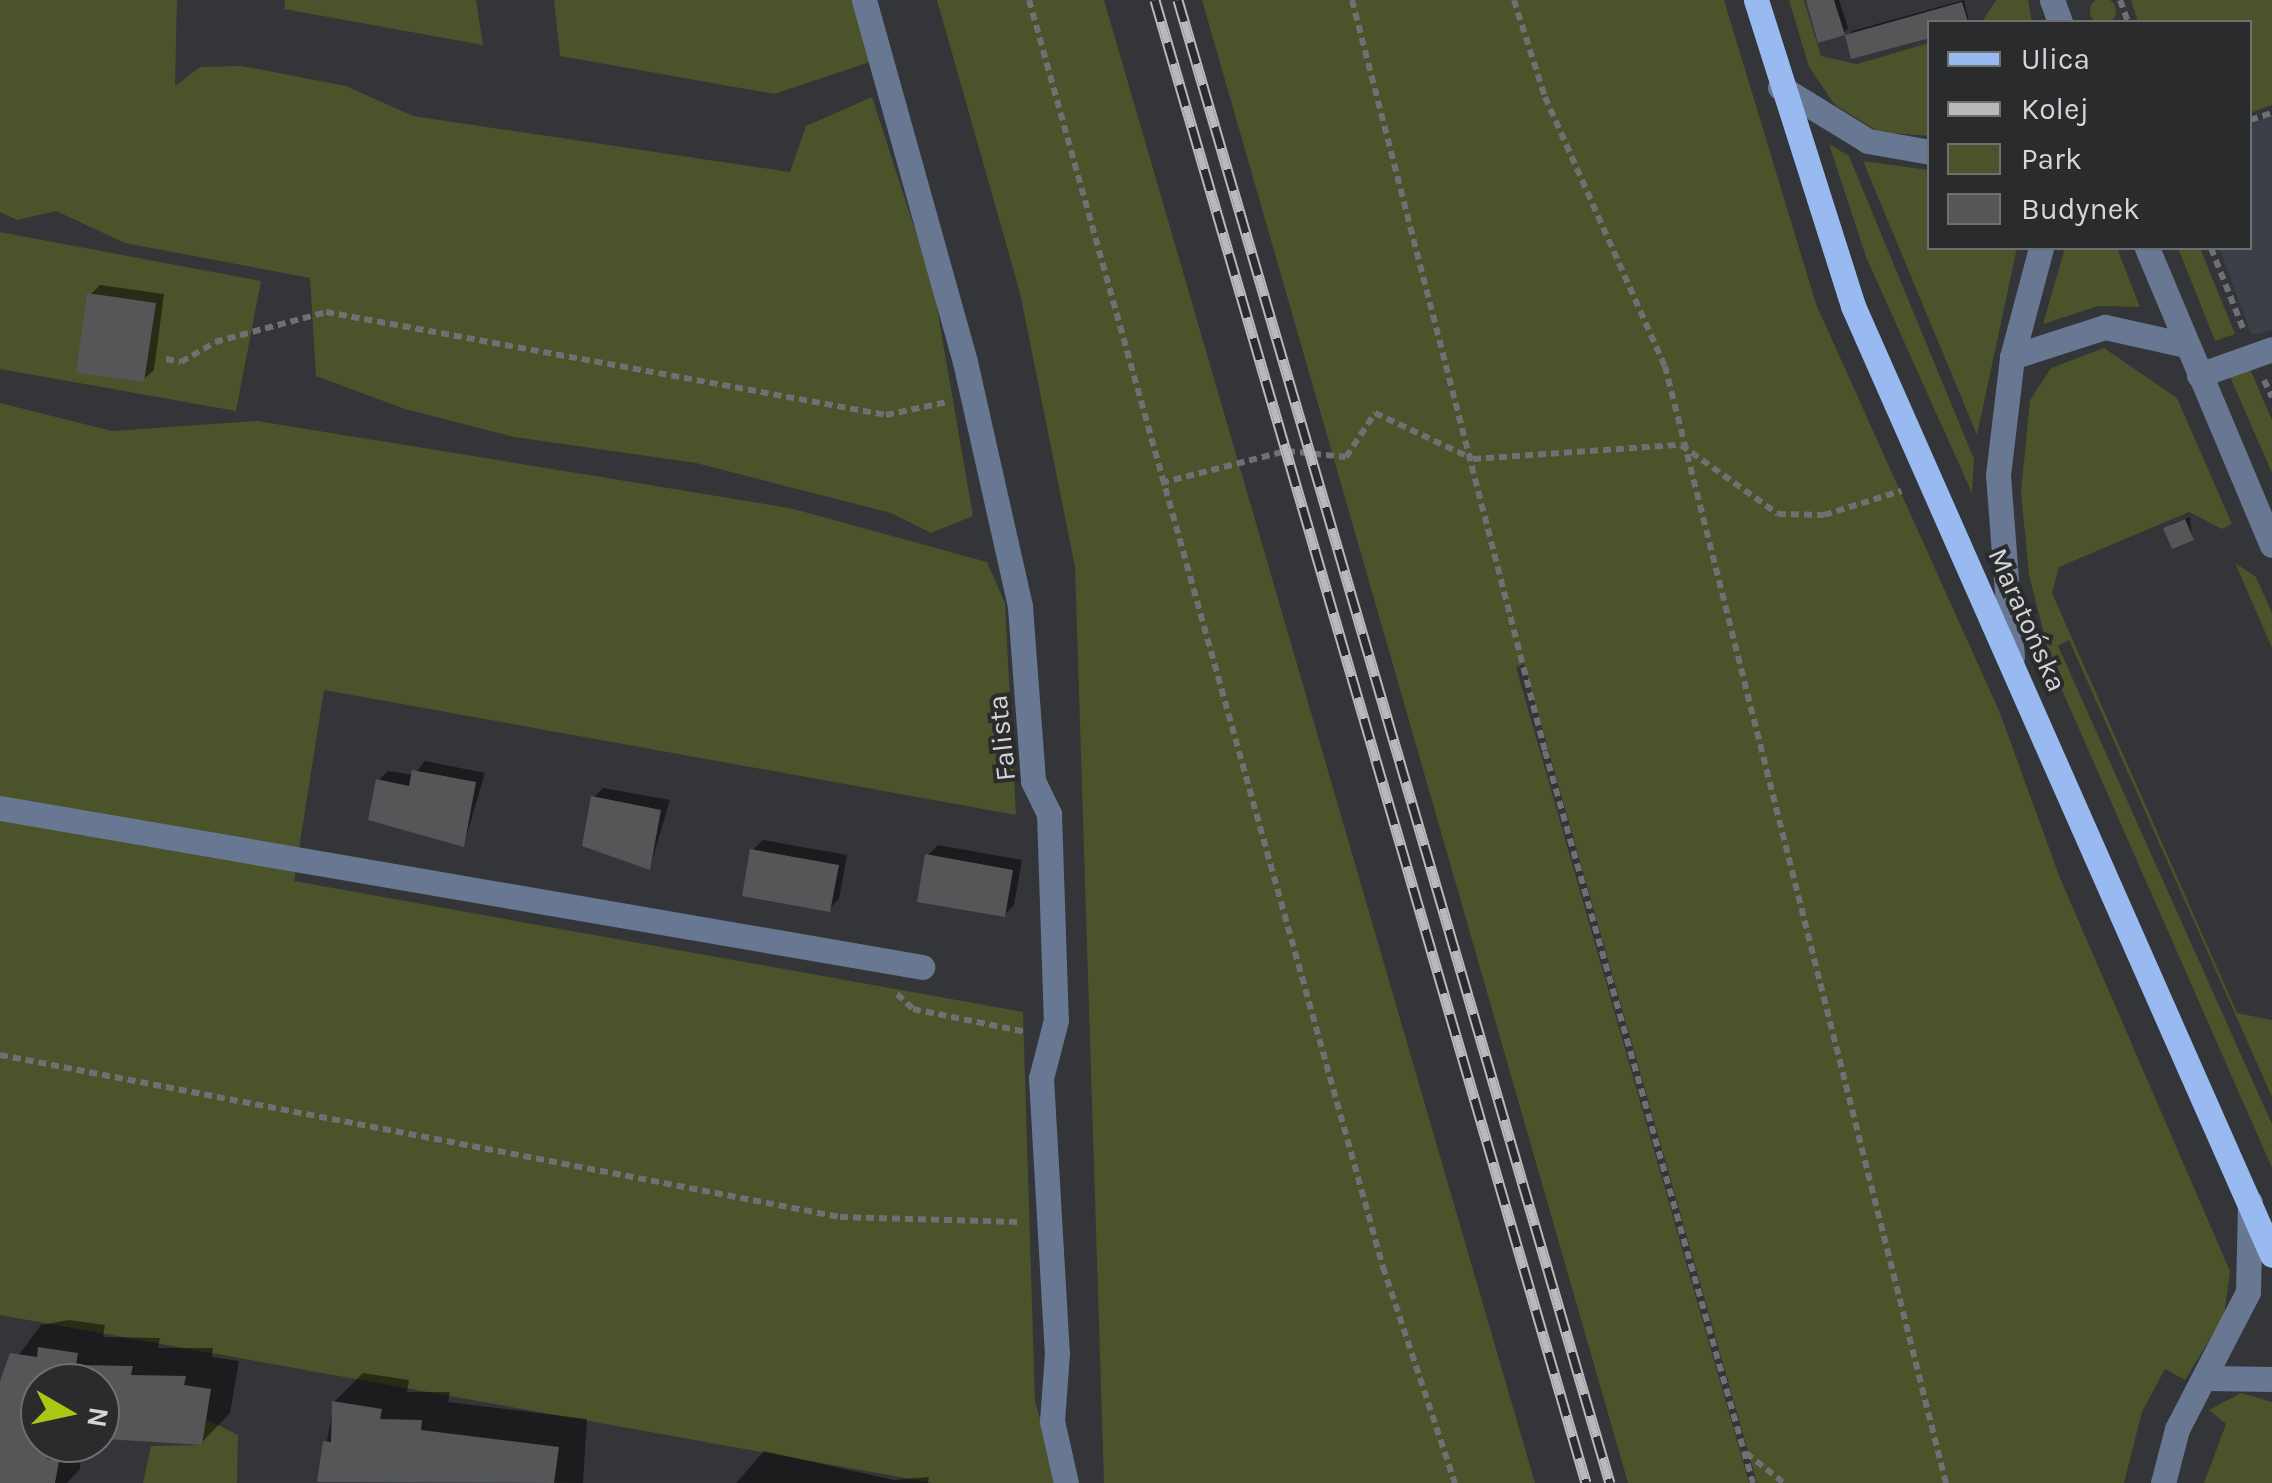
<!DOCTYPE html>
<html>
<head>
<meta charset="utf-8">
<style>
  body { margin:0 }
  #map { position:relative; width:2272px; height:1483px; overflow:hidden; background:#333538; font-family:Karla,sans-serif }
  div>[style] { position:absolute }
  .built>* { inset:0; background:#3b3f47 }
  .green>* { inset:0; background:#4a5329 }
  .round { border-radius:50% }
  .shadow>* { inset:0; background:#0007 }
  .building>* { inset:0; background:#545658 }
  .path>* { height:6px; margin-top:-3px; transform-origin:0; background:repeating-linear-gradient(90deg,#6f7073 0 8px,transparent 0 13px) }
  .minor>* { height:25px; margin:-12.5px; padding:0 12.5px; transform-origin:12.5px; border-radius:12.5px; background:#687893 }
  .major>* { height:25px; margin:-12.5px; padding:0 12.5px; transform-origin:12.5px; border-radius:12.5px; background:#99baf1 }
  .rail>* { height:11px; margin-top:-5.5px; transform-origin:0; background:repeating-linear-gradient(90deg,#292b2d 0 22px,#b8b9bb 0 44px); box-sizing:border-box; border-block:2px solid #b8b9bb }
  span { translate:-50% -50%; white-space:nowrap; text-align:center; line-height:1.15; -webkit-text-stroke:8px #292b2d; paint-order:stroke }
  .street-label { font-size:28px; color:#d4d5d7 }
  .legend { position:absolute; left:1927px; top:20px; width:325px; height:230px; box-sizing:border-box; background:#292b2d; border:2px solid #6d6f71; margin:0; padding:12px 18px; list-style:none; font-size:30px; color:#d4d5d7 }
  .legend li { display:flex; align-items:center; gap:20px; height:50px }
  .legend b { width:50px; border:2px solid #6d6f71 }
  .north { position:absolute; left:20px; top:1363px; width:100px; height:100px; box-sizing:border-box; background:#292b2d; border:2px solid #6d6f71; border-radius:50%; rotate:99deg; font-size:28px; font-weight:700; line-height:40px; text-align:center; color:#d4d5d7 }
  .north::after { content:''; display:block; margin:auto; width:35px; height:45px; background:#acc611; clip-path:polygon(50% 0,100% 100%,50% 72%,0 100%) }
</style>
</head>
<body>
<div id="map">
  <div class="built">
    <div style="clip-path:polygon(2272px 116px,2272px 330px,2252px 335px,2219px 248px,2250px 248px,2250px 123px)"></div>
  </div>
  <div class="green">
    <div class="round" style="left:2090px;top:-2px;width:26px;height:26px"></div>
    <div style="clip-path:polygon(0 0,177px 0,175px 86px,200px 67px,242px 66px,346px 86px,413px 116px,790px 172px,806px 126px,872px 97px,933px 285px,973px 516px,931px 533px,891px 513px,696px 463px,514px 437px,405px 409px,316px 376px,310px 278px,125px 243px,56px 211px,17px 220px,0 212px)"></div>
    <div style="clip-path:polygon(285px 0,476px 0,483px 45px,284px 9px)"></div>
    <div style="clip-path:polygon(554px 0,853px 0,873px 61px,774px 94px,560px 56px)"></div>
    <div style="clip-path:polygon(937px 0,1104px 0,1535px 1483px,1104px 1483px,1075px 567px,1020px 293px)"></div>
    <div style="clip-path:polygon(1202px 0,1724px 0,1816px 304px,2000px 713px,2060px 878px,2230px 1271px,2224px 1316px,2185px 1380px,2165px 1369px,2142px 1412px,2124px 1483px,1757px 1483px,1524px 664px,1516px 667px,1749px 1483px,1628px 1483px)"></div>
    <div style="clip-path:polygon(1789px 0,1804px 0,1821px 56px,1857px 64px,1929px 43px,1929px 136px,1879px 132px,1835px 105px,1809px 67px)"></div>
    <div style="clip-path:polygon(1996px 0,2028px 0,2032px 22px,1982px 22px)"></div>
    <div style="clip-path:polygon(2131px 0,2272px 0,2272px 105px,2250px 113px,2250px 22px,2138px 22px)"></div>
    <div style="clip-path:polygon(1829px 144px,1849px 156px,1974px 459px,1972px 493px,1866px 257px)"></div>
    <div style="clip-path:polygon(1863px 161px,1929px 170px,1930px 248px,2017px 248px,1977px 435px)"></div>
    <div style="clip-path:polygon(0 232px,261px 281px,236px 411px,0 369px)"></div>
    <div style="clip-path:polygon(2065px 248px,2117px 248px,2140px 307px,2098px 306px,2043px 324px)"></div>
    <div style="clip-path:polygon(2178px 248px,2200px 248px,2235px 334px,2215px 341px)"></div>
    <div style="clip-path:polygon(2104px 348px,2177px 398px,2232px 524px,2222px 529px,2189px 512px,2059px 567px,2052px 593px,2237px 1013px,2272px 1020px,2272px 1097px,2069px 640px,2058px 646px,2272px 1124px,2272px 1168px,2054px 672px,2029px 575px,2021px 492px,2030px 400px,2051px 368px)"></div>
    <div style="clip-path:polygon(2250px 369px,2272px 420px,2272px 473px,2230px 377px)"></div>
    <div style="clip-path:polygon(0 403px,112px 431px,257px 421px,492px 459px,790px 508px,987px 562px,1005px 603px,1016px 815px,324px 690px,294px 881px,1023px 1012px,1035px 1401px,1058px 1483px,933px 1483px,0 1315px)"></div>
    <div style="clip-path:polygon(2235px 563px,2256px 577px,2272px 613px,2272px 648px)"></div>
    <div style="clip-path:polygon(2241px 1393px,2272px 1402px,2272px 1483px,2204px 1483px,2226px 1424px,2209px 1410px)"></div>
    <div style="clip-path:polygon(206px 1419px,238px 1435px,237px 1483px,143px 1483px,151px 1446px,202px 1445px)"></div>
  </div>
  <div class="shadow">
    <div style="clip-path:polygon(1809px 0,1839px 0,1848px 28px,1843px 33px)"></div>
    <div style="clip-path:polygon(1964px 0,1969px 22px,1848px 36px,1852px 31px)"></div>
    <div style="clip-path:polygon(100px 285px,164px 294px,154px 370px,143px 380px,90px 295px)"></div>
    <div style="clip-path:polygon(2190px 517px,2192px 538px,2166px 529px,2171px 524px)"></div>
    <div style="clip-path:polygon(425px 761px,485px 773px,464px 844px,378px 781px,388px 771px,414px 775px)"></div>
    <div style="clip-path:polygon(603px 788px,670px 800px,650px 867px,593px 798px)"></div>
    <div style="clip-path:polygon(763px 840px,847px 855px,839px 899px,829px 909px,753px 850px)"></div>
    <div style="clip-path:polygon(938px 845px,1022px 860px,1014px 905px,1004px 915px,928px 855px)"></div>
    <div style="clip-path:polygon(69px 1320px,105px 1325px,103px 1337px,160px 1338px,158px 1348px,213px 1348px,212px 1357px,239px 1361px,230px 1413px,202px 1442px,108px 1437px,100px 1383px,40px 1383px,40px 1443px,80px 1443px,80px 1469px,67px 1483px,0 1483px,0 1380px,41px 1325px)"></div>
    <div style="clip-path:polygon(363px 1373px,409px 1380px,407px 1392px,450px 1392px,448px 1402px,587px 1419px,583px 1483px,320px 1480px,334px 1402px)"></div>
    <div style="clip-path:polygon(764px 1451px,894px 1480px,929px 1477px,928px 1483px,736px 1483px)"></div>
  </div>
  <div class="building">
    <div style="clip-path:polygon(1806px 0,1834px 0,1845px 35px,1818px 43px)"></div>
    <div style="clip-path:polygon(1962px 2px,1968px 22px,1930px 22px,1930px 38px,1851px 59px,1845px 35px)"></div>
    <div style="clip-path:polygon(87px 293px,156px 303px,144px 382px,76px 373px)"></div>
    <div style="clip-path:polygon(2185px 519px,2194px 540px,2172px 549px,2163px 528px)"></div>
    <div style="clip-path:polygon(412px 770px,476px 782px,464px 847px,368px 820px,376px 779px,409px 786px)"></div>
    <div style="clip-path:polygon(591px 796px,661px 810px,650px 870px,582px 846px)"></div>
    <div style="clip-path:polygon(750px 849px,839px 865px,830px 912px,742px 896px)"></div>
    <div style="clip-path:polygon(925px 854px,1013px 870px,1005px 917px,917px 902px)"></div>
    <div style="clip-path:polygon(38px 1347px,78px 1353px,76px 1365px,133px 1366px,131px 1375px,186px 1376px,184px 1385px,211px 1389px,202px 1445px,105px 1439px,100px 1383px,40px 1383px,40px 1443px,49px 1443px,47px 1459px,59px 1461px,55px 1483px,0 1483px,0 1381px,10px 1353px,37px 1357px)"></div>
    <div style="clip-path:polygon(332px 1401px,382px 1409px,380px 1419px,422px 1420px,421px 1430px,559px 1447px,554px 1483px,317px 1482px,323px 1441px,331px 1442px)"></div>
  </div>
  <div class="path">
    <div style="left:1029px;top:0;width:1316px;rotate:74.39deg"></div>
    <div style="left:1383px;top:1267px;width:228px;rotate:71.6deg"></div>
    <div style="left:1352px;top:0;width:775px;rotate:75.59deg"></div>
    <div style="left:1545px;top:751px;width:761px;rotate:74.14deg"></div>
    <div style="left:1514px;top:0;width:102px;rotate:72.3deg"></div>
    <div style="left:1545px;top:97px;width:295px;rotate:66deg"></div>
    <div style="left:1665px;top:366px;width:1152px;rotate:75.88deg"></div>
    <div style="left:2120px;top:0;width:23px;rotate:70deg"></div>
    <div style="left:2250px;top:120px;width:23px;rotate:-18deg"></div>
    <div style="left:2211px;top:248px;width:89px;rotate:68.3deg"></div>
    <div style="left:166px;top:359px;width:15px;rotate:11deg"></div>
    <div style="left:181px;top:362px;width:39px;rotate:-30deg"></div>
    <div style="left:215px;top:342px;width:115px;rotate:-15.1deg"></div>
    <div style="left:326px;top:312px;width:569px;rotate:10.42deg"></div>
    <div style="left:886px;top:415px;width:62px;rotate:-12deg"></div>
    <div style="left:2264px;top:380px;width:19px;rotate:65deg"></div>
    <div style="left:1161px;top:483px;width:130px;rotate:-14.3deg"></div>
    <div style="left:1287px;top:451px;width:59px;rotate:5.8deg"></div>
    <div style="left:1346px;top:457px;width:53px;rotate:-56.6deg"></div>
    <div style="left:1375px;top:413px;width:108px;rotate:25.1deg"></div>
    <div style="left:1473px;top:459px;width:208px;rotate:-3.9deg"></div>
    <div style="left:1681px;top:445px;width:119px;rotate:35.4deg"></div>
    <div style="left:1778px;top:514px;width:46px;rotate:1.2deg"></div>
    <div style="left:1824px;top:515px;width:81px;rotate:-17.3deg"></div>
    <div style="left:897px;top:994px;width:22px;rotate:43deg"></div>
    <div style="left:913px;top:1009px;width:115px;rotate:11.5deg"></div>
    <div style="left:0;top:1055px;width:855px;rotate:10.92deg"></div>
    <div style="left:840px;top:1217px;width:181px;rotate:1.6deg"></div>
    <div style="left:1746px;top:1453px;width:48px;rotate:38.3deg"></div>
  </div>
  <div class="minor">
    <div style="left:864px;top:0;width:376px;rotate:74.4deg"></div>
    <div style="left:965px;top:362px;width:251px;rotate:77.3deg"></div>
    <div style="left:1020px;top:607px;width:174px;rotate:85.7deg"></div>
    <div style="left:1033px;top:781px;width:37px;rotate:64deg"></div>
    <div style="left:1049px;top:814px;width:206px;rotate:88.1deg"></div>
    <div style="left:1056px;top:1020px;width:60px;rotate:104.5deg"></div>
    <div style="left:1041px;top:1078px;width:275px;rotate:86.7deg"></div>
    <div style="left:1057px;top:1353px;width:68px;rotate:94.2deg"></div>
    <div style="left:1052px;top:1421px;width:64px;rotate:77.3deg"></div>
    <div style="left:2052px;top:0;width:23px;rotate:70deg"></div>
    <div style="left:1780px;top:87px;width:103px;rotate:31.5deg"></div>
    <div style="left:1868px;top:141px;width:63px;rotate:10.1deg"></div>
    <div style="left:2147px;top:248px;width:322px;rotate:67.2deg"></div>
    <div style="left:2012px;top:357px;width:98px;rotate:-17.9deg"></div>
    <div style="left:2105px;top:327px;width:83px;rotate:12.5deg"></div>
    <div style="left:2199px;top:375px;width:77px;rotate:-19.6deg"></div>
    <div style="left:2012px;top:657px;width:183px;rotate:-94.4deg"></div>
    <div style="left:1998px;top:475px;width:119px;rotate:-83.2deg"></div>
    <div style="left:2012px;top:357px;width:113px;rotate:-75.1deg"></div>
    <div style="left:0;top:808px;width:936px;rotate:9.78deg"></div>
    <div style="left:2209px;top:1378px;width:63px;rotate:0.9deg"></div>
    <div style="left:2163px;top:1483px;width:56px;rotate:-75.5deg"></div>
    <div style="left:2177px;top:1429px;width:154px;rotate:-62.6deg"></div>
    <div style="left:2248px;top:1292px;width:90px;rotate:-88.7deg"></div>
  </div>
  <div class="major">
    <div style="left:1756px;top:0;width:321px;rotate:72.4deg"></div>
    <div style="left:1853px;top:306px;width:1037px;rotate:66.18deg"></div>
  </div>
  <div class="rail">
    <div style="left:1155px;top:0;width:1544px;rotate:73.79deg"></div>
    <div style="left:1178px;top:0;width:1545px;rotate:73.76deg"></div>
  </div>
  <div class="street-label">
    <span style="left:2027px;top:620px;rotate:66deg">Maratońska</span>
    <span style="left:1002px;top:738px;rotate:-96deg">Falista</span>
  </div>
  <ul class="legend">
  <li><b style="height:12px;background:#99baf1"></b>Ulica</li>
  <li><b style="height:12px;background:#b8b9bb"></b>Kolej</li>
  <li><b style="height:28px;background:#4a5329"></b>Park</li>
  <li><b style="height:28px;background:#545658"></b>Budynek</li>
  </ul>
  <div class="north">N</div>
</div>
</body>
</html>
